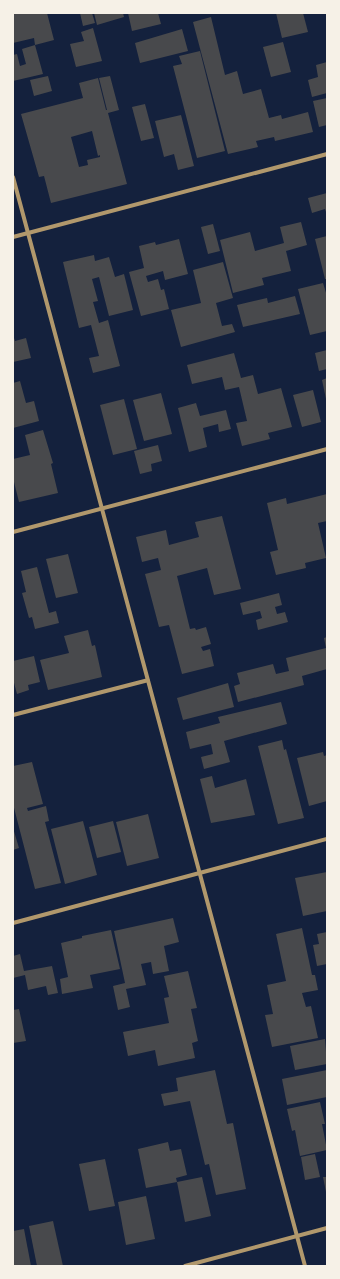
<!DOCTYPE html>
<html>
<head>
<meta charset="utf-8">
<style>
  body { margin:0 }
  #map { position:relative; width:340px; height:1279px; overflow:hidden; background:#14213d; font-family:"PT Sans",sans-serif }
  div>[style] { position:absolute }
  .building>* { inset:0; background:#48494c }
  .minor>* { height:4px; margin:-2px; padding:0 2px; transform-origin:2px; border-radius:2px; background:#b1986c }
  span { translate:-50% -50%; white-space:nowrap; text-align:center; line-height:1.15; -webkit-text-stroke:3.5px #f6f1e7; paint-order:stroke }
  .frame { position:absolute; inset:0; border:14px solid #f6f1e7; pointer-events:none }
</style>
</head>
<body>
<div id="map">
  <div class="building">
    <div style="clip-path:polygon(13px 13px,47px 13px,54px 40px,35px 45px,34px 38px,13px 43px)"></div>
    <div style="clip-path:polygon(80px 13px,92px 13px,95px 23px,83px 26px)"></div>
    <div style="clip-path:polygon(94px 13px,123px 13px,124px 17px,97px 25px)"></div>
    <div style="clip-path:polygon(128px 13px,158px 13px,161px 24px,132px 31px)"></div>
    <div style="clip-path:polygon(276px 13px,303px 13px,308px 32px,282px 38px)"></div>
    <div style="clip-path:polygon(211px 17px,225px 75px,237px 71px,243px 94px,261px 89px,269px 118px,281px 115px,282px 119px,308px 112px,313px 132px,275px 141px,274px 137px,256px 141px,258px 147px,228px 154px,193px 22px)"></div>
    <div style="clip-path:polygon(93px 28px,102px 61px,76px 67px,70px 44px,84px 41px,81px 32px)"></div>
    <div style="clip-path:polygon(182px 29px,188px 51px,140px 63px,135px 43px)"></div>
    <div style="clip-path:polygon(283px 42px,291px 72px,271px 77px,263px 47px)"></div>
    <div style="clip-path:polygon(35px 45px,43px 74px,13px 81px,13px 55px,17px 54px,20px 66px,26px 64px,22px 49px)"></div>
    <div style="clip-path:polygon(200px 51px,225px 151px,197px 158px,173px 66px,182px 64px,179px 56px)"></div>
    <div style="clip-path:polygon(327px 62px,327px 93px,312px 97px,308px 80px,318px 77px,316px 65px)"></div>
    <div style="clip-path:polygon(48px 76px,52px 91px,34px 96px,30px 80px)"></div>
    <div style="clip-path:polygon(evenodd,110px 76px,119px 110px,108px 113px,127px 184px,51px 203px,44px 176px,39px 177px,21px 114px,83px 98px,79px 83px,98px 78px,106px 110px,107px 110px,99px 78px,110px 76px,92px 131px,98px 156px,100px 155px,100px 157px,87px 160px,88px 165px,79px 167px,71px 137px,92px 131px)"></div>
    <div style="clip-path:polygon(327px 98px,327px 125px,319px 127px,313px 101px)"></div>
    <div style="clip-path:polygon(145px 104px,154px 138px,141px 141px,132px 107px)"></div>
    <div style="clip-path:polygon(181px 115px,194px 166px,178px 170px,174px 154px,164px 157px,155px 121px)"></div>
    <div style="clip-path:polygon(327px 193px,327px 215px,325px 209px,312px 213px,308px 198px)"></div>
    <div style="clip-path:polygon(301px 222px,307px 245px,286px 251px,291px 271px,262px 278px,264px 285px,233px 293px,220px 240px,250px 232px,255px 251px,284px 243px,280px 227px)"></div>
    <div style="clip-path:polygon(213px 224px,220px 251px,208px 254px,201px 227px)"></div>
    <div style="clip-path:polygon(327px 236px,327px 279px,325px 279px,315px 239px)"></div>
    <div style="clip-path:polygon(179px 239px,188px 274px,165px 280px,163px 271px,146px 276px,148px 282px,158px 279px,161px 290px,164px 289px,169px 309px,141px 316px,129px 272px,144px 268px,139px 246px,155px 242px,156px 245px)"></div>
    <div style="clip-path:polygon(94px 255px,95px 261px,109px 257px,115px 277px,124px 274px,133px 310px,109px 316px,99px 277px,92px 279px,98px 301px,93px 302px,99px 323px,108px 320px,120px 366px,93px 373px,89px 358px,99px 356px,91px 325px,79px 328px,63px 262px)"></div>
    <div style="clip-path:polygon(223px 262px,233px 298px,216px 303px,222px 326px,232px 324px,235px 332px,181px 347px,171px 310px,201px 303px,193px 270px)"></div>
    <div style="clip-path:polygon(323px 283px,327px 296px,327px 331px,310px 335px,298px 289px)"></div>
    <div style="clip-path:polygon(295px 296px,300px 314px,243px 327px,237px 305px,267px 298px,268px 303px)"></div>
    <div style="clip-path:polygon(13px 335px,15px 341px,26px 338px,31px 358px,13px 362px)"></div>
    <div style="clip-path:polygon(327px 350px,327px 369px,319px 371px,315px 353px)"></div>
    <div style="clip-path:polygon(234px 353px,241px 378px,253px 375px,258px 394px,281px 388px,292px 427px,268px 433px,270px 439px,242px 446px,236px 423px,247px 421px,239px 387px,225px 390px,222px 377px,192px 384px,187px 365px)"></div>
    <div style="clip-path:polygon(327px 378px,327px 399px,326px 399px,322px 380px)"></div>
    <div style="clip-path:polygon(20px 381px,26px 403px,34px 401px,39px 421px,13px 428px,13px 383px)"></div>
    <div style="clip-path:polygon(313px 390px,321px 422px,302px 427px,293px 395px)"></div>
    <div style="clip-path:polygon(161px 393px,172px 434px,144px 441px,133px 400px)"></div>
    <div style="clip-path:polygon(124px 399px,137px 449px,113px 455px,100px 405px)"></div>
    <div style="clip-path:polygon(196px 403px,200px 416px,226px 410px,231px 429px,219px 432px,218px 424px,203px 428px,207px 447px,189px 452px,178px 408px)"></div>
    <div style="clip-path:polygon(43px 430px,53px 463px,51px 464px,58px 493px,19px 502px,13px 478px,13px 459px,30px 455px,25px 435px)"></div>
    <div style="clip-path:polygon(158px 445px,162px 461px,151px 464px,152px 471px,140px 474px,134px 451px)"></div>
    <div style="clip-path:polygon(327px 494px,327px 521px,318px 523px,326px 558px,305px 563px,306px 568px,276px 575px,270px 552px,278px 550px,267px 503px,286px 498px,287px 504px)"></div>
    <div style="clip-path:polygon(222px 516px,241px 589px,214px 595px,207px 568px,177px 576px,190px 629px,195px 628px,196px 630px,206px 627px,211px 644px,201px 647px,203px 651px,210px 649px,214px 666px,182px 674px,169px 625px,159px 627px,145px 574px,161px 570px,158px 558px,142px 562px,136px 537px,166px 530px,169px 545px,199px 537px,195px 522px)"></div>
    <div style="clip-path:polygon(68px 554px,78px 593px,56px 598px,46px 559px)"></div>
    <div style="clip-path:polygon(37px 567px,49px 613px,56px 611px,59px 623px,35px 629px,32px 617px,29px 618px,22px 593px,26px 592px,21px 571px)"></div>
    <div style="clip-path:polygon(279px 593px,282px 605px,275px 607px,277px 614px,285px 612px,288px 622px,258px 630px,256px 620px,262px 618px,260px 611px,243px 615px,240px 603px)"></div>
    <div style="clip-path:polygon(88px 630px,92px 646px,95px 645px,102px 677px,48px 690px,40px 660px,69px 653px,64px 636px)"></div>
    <div style="clip-path:polygon(327px 637px,327px 669px,302px 676px,304px 685px,238px 702px,234px 686px,240px 684px,237px 673px,273px 664px,276px 674px,289px 671px,286px 658px,326px 648px,324px 638px)"></div>
    <div style="clip-path:polygon(34px 656px,40px 682px,28px 685px,29px 690px,17px 694px,13px 679px,13px 661px)"></div>
    <div style="clip-path:polygon(228px 683px,234px 707px,183px 720px,177px 698px)"></div>
    <div style="clip-path:polygon(281px 702px,287px 724px,224px 741px,230px 762px,204px 769px,201px 757px,213px 754px,211px 744px,190px 749px,186px 732px,220px 723px,218px 717px)"></div>
    <div style="clip-path:polygon(282px 740px,284px 750px,286px 749px,304px 818px,278px 824px,258px 746px)"></div>
    <div style="clip-path:polygon(323px 752px,324px 756px,327px 755px,327px 801px,309px 806px,297px 758px)"></div>
    <div style="clip-path:polygon(32px 762px,43px 804px,27px 808px,28px 811px,46px 806px,49px 821px,45px 822px,61px 883px,35px 889px,13px 804px,13px 766px)"></div>
    <div style="clip-path:polygon(212px 776px,215px 788px,246px 779px,255px 815px,211px 823px,200px 779px)"></div>
    <div style="clip-path:polygon(148px 814px,159px 858px,127px 866px,116px 822px)"></div>
    <div style="clip-path:polygon(83px 821px,97px 875px,65px 884px,51px 829px)"></div>
    <div style="clip-path:polygon(113px 821px,121px 852px,97px 858px,89px 827px)"></div>
    <div style="clip-path:polygon(13px 828px,19px 848px,13px 850px)"></div>
    <div style="clip-path:polygon(327px 872px,327px 911px,303px 916px,295px 878px)"></div>
    <div style="clip-path:polygon(173px 918px,179px 942px,164px 946px,169px 971px,153px 974px,151px 962px,141px 964px,146px 985px,126px 989px,130px 1007px,118px 1010px,113px 986px,125px 983px,114px 931px)"></div>
    <div style="clip-path:polygon(302px 928px,312px 975px,315px 975px,318px 990px,302px 993px,306px 1007px,311px 1006px,318px 1038px,272px 1047px,265px 1015px,273px 1014px,267px 985px,286px 981px,276px 934px)"></div>
    <div style="clip-path:polygon(111px 930px,120px 969px,90px 975px,93px 988px,62px 994px,60px 979px,68px 977px,61px 943px,82px 938px,82px 936px)"></div>
    <div style="clip-path:polygon(327px 932px,327px 964px,317px 966px,313px 945px,319px 944px,317px 934px)"></div>
    <div style="clip-path:polygon(20px 954px,24px 971px,52px 966px,58px 993px,48px 995px,46px 986px,28px 990px,25px 975px,13px 978px,13px 956px)"></div>
    <div style="clip-path:polygon(188px 971px,197px 1008px,191px 1009px,198px 1041px,192px 1043px,195px 1058px,158px 1066px,155px 1050px,128px 1056px,123px 1032px,169px 1023px,164px 998px,169px 997px,164px 976px)"></div>
    <div style="clip-path:polygon(19px 1009px,26px 1041px,13px 1043px,13px 1010px)"></div>
    <div style="clip-path:polygon(325px 1039px,327px 1064px,295px 1070px,290px 1046px)"></div>
    <div style="clip-path:polygon(215px 1070px,227px 1124px,233px 1123px,246px 1189px,216px 1195px,209px 1164px,205px 1165px,190px 1101px,164px 1106px,161px 1094px,178px 1091px,176px 1078px)"></div>
    <div style="clip-path:polygon(327px 1070px,327px 1097px,287px 1105px,282px 1079px)"></div>
    <div style="clip-path:polygon(320px 1102px,325px 1124px,322px 1124px,327px 1150px,300px 1156px,295px 1130px,292px 1131px,287px 1109px)"></div>
    <div style="clip-path:polygon(168px 1142px,170px 1151px,181px 1149px,187px 1175px,176px 1178px,177px 1182px,202px 1177px,211px 1216px,185px 1222px,177px 1182px,146px 1188px,138px 1149px)"></div>
    <div style="clip-path:polygon(315px 1154px,320px 1177px,305px 1180px,301px 1157px)"></div>
    <div style="clip-path:polygon(105px 1159px,115px 1206px,89px 1211px,79px 1164px)"></div>
    <div style="clip-path:polygon(323px 1177px,327px 1177px,327px 1192px,326px 1192px)"></div>
    <div style="clip-path:polygon(146px 1196px,155px 1239px,126px 1245px,118px 1202px)"></div>
    <div style="clip-path:polygon(53px 1221px,63px 1266px,37px 1266px,29px 1226px)"></div>
    <div style="clip-path:polygon(24px 1229px,31px 1266px,13px 1266px,13px 1231px)"></div>
  </div>
  <div class="minor">
    <div style="left:13px;top:177px;width:1127px;rotate:74.99deg"></div>
    <div style="left:13px;top:237px;width:325px;rotate:-14.8deg"></div>
    <div style="left:13px;top:532px;width:325px;rotate:-14.8deg"></div>
    <div style="left:13px;top:715px;width:139px;rotate:-14.5deg"></div>
    <div style="left:13px;top:923px;width:325px;rotate:-15deg"></div>
    <div style="left:185px;top:1266px;width:147px;rotate:-15deg"></div>
  </div>
  <div class="frame"></div>
</div>
</body>
</html>
